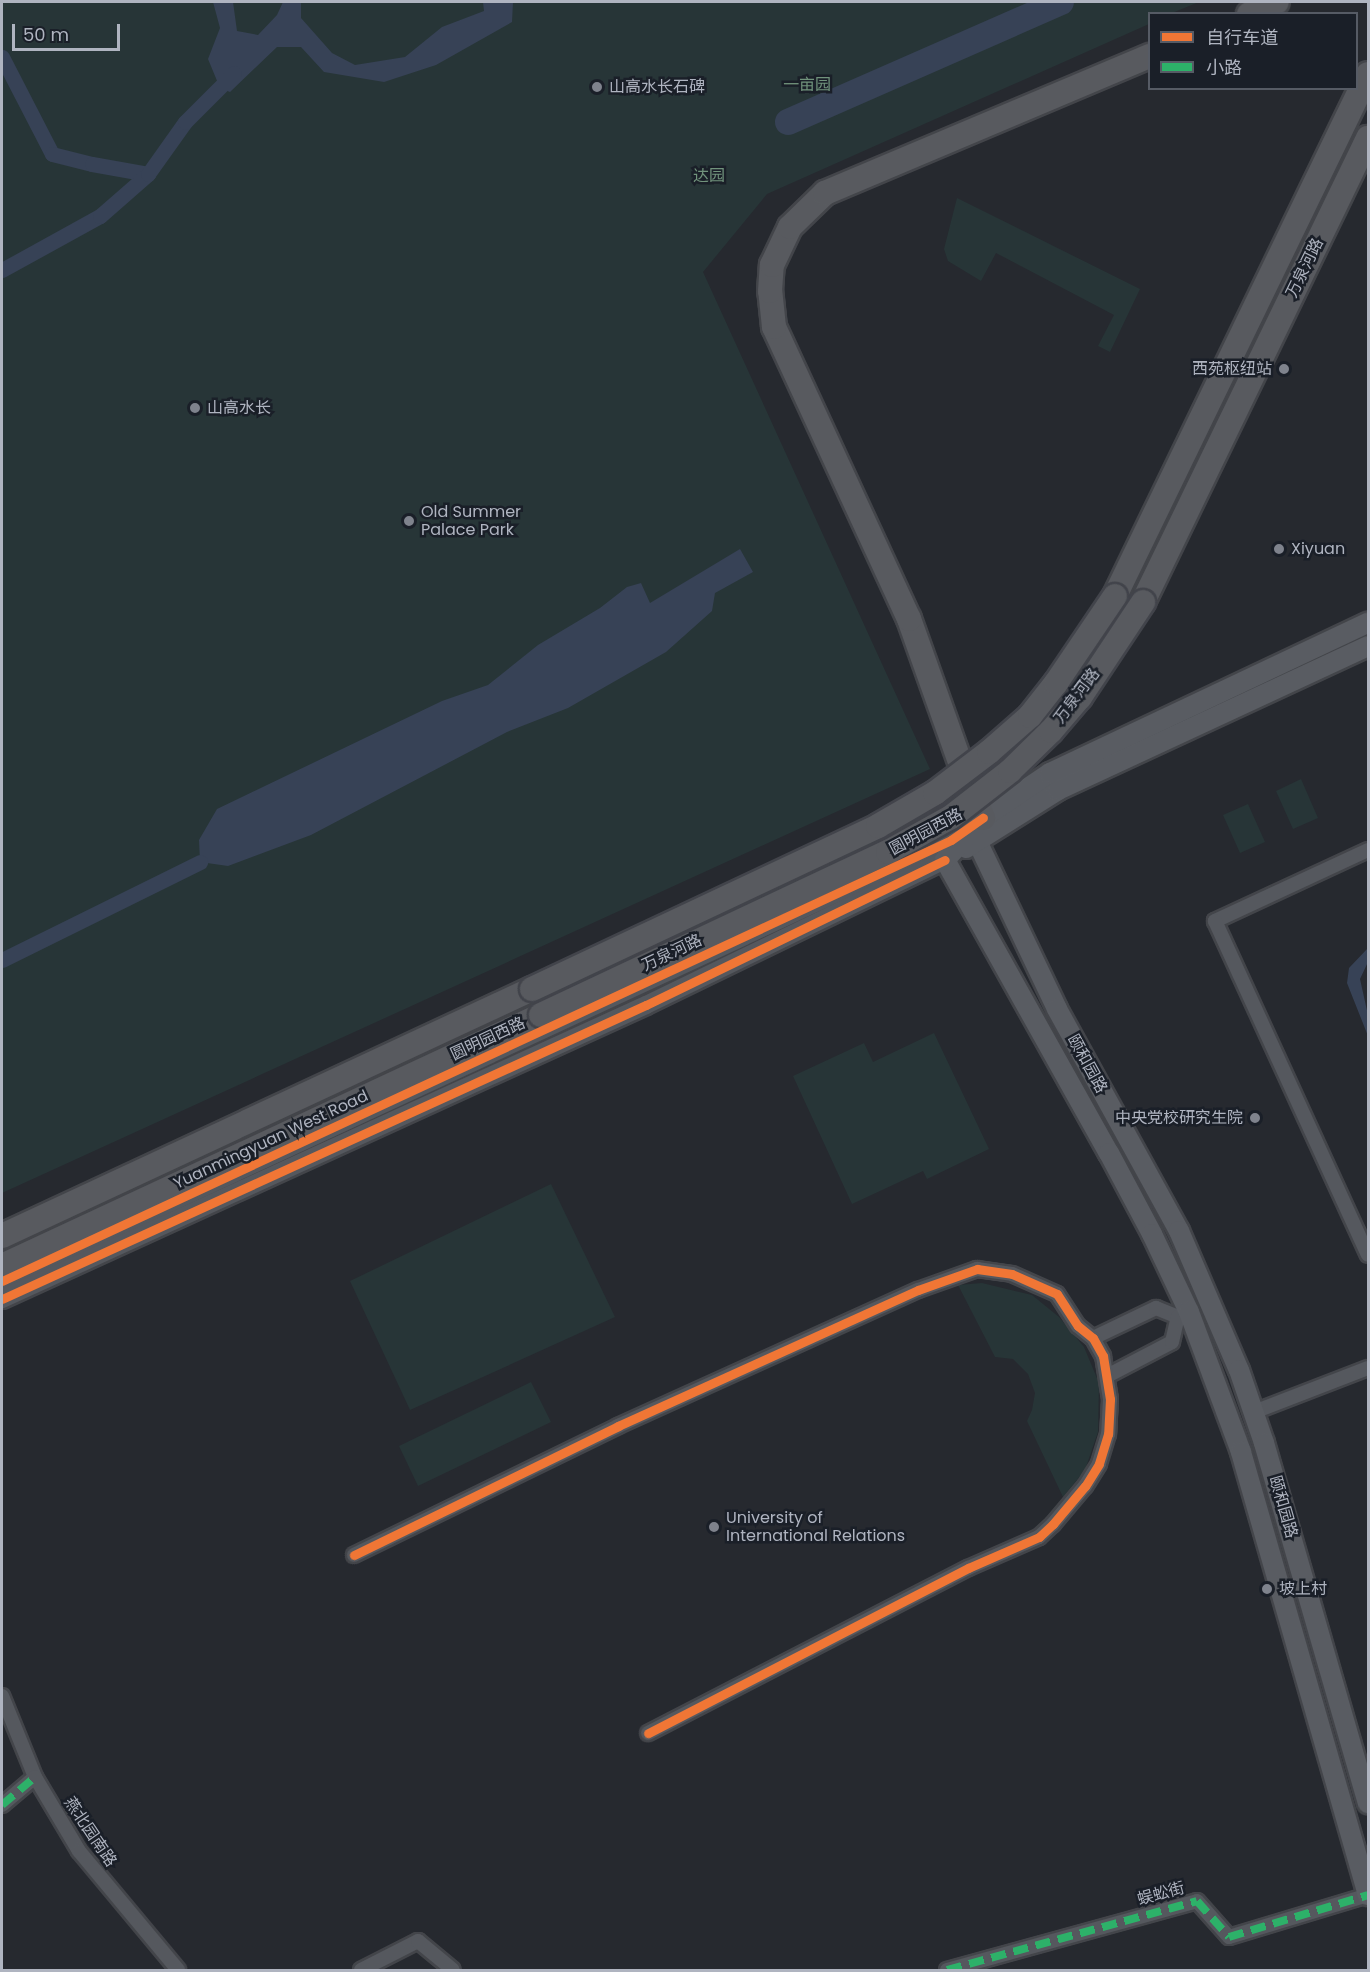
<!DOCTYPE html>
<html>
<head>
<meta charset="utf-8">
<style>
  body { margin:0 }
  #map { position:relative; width:1370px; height:1972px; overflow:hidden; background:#26292f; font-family:Poppins,"Noto Sans SC",sans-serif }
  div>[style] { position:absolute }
  .green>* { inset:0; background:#273537 }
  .water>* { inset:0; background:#374256 }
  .canal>* { height:15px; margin:-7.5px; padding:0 7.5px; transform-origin:7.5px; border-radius:7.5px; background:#374256 }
  .river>* { height:26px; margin:-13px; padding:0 13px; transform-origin:13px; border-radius:13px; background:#374256 }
  .roads { filter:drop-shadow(2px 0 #43454a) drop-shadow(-2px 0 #43454a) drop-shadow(0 2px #43454a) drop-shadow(0 -2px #43454a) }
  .minor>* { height:14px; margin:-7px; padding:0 7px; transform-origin:7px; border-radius:7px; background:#55585e }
  .tertiary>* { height:18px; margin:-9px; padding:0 9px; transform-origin:9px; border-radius:9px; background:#55585e }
  .secondary>* { height:20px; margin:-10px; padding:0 10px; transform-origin:10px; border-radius:10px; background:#595c62 }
  .trunk>* { height:24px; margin:-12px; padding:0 12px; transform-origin:12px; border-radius:12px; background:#585a5f }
  .bridges { filter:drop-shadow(2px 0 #42444b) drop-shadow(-2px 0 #42444b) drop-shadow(0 2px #42444b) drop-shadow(0 -2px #42444b) }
  .trunk-bridge>* { height:24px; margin:-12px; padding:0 12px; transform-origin:12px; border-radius:12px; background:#585a5f }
  .quiet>* { height:8px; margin-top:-4px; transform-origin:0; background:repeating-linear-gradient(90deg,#2db169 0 15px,transparent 0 23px) }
  .cycleway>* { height:9px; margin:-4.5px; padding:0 4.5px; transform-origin:4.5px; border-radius:4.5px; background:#f07635 }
  .dots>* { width:16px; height:16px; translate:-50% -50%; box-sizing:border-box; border:3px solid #1a1f28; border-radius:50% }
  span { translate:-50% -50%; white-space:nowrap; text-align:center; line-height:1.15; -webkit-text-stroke:5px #1a1f28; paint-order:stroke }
  .park-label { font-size:16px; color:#71937c }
  .poi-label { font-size:16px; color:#afb4c0 }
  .left { translate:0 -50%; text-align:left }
  .right { translate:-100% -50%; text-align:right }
  .street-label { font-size:16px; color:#afb4c0 }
  .frame { position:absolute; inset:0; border:3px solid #afb4c0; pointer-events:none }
  .legend { position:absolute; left:1148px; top:12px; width:210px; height:78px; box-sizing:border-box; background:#1a1f28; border:2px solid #565b65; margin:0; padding:8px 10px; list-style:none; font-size:18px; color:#afb4c0 }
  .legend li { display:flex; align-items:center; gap:12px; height:30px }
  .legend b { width:30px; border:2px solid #565b65 }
  .scale { position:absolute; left:12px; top:24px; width:108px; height:27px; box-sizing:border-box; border:3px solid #afb4c0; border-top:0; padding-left:8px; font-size:18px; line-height:21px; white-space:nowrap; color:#afb4c0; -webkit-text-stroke:4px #1a1f28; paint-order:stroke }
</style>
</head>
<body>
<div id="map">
  <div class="green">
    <div style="clip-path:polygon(2px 2px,1199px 2px,1172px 13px,1150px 14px,1149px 24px,767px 194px,703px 272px,930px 769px,2px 1193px)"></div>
    <div style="clip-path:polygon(957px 198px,1140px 289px,1110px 352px,1098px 346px,1114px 315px,996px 253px,981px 281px,948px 261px,944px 249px)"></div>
    <div style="clip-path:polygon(1301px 779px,1318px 818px,1293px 829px,1276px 791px)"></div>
    <div style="clip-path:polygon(1248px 804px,1265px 842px,1240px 853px,1223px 815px)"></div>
    <div style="clip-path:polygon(934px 1033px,989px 1149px,927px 1179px,923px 1171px,852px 1204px,793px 1076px,864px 1043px,873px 1062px)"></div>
    <div style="clip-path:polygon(551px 1184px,615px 1317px,410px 1410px,350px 1281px)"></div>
    <div style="clip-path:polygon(982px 1283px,1032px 1295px,1059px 1317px,1084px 1347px,1099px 1383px,1098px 1432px,1085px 1470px,1063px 1497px,1027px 1421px,1032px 1410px,1035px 1393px,1028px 1374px,1013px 1359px,995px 1357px,958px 1285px)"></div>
    <div style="clip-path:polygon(531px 1382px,551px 1422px,418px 1486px,399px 1446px)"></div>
  </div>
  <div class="water">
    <div style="clip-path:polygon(213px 2px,233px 2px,237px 31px,258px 35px,277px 15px,283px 2px,301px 2px,301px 18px,332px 53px,355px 65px,405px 57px,442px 27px,484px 11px,483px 2px,513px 2px,512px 22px,436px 65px,384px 82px,324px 72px,301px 47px,277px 47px,230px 92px,220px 88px,208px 59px,220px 28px)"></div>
    <div style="clip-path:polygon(740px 549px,753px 572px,715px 593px,712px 611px,666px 652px,568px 708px,507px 732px,311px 835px,228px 866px,200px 862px,199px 840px,217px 809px,442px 701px,488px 685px,538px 645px,600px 608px,627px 587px,641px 583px,650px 603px)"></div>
    <div style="clip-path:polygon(1368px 948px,1368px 962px,1360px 979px,1368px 1015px,1368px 1036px,1347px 983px,1349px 968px)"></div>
  </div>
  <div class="canal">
    <div style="left:2px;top:57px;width:109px;rotate:62.7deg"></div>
    <div style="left:52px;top:154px;width:41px;rotate:14deg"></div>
    <div style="left:92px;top:164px;width:57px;rotate:10.1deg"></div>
    <div style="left:2px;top:270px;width:112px;rotate:-28.9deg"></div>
    <div style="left:100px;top:216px;width:64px;rotate:-41.2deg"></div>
    <div style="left:148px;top:174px;width:64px;rotate:-54.6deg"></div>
    <div style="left:185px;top:122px;width:69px;rotate:-45deg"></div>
    <div style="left:2px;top:960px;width:221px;rotate:-26.3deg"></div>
  </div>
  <div class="river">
    <div style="left:788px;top:122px;width:298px;rotate:-23.7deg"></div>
  </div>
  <div class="roads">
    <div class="minor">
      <div style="left:1368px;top:850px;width:169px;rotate:155.1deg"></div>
      <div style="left:1215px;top:921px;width:367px;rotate:65.4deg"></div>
      <div style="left:1093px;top:1338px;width:70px;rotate:-25.5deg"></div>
      <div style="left:1156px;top:1308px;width:24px;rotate:22deg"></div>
      <div style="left:1178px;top:1317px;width:12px;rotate:-24deg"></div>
      <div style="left:1107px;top:1376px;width:73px;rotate:-27.6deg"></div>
      <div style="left:1172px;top:1342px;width:26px;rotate:-77deg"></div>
      <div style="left:1254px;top:1412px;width:122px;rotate:-21.1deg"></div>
      <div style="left:354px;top:1555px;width:294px;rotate:-26deg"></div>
      <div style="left:618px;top:1426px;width:329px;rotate:-24.4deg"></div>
      <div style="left:918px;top:1290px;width:63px;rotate:-19.6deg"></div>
      <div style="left:977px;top:1269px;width:35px;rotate:8deg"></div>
      <div style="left:1012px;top:1274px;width:49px;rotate:24deg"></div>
      <div style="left:1057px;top:1294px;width:38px;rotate:57deg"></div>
      <div style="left:1078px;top:1326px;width:19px;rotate:39deg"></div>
      <div style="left:1093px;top:1338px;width:21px;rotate:61deg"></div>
      <div style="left:1103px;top:1356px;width:44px;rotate:80.8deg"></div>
      <div style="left:1110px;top:1399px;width:35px;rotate:93deg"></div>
      <div style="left:1108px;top:1434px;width:31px;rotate:107deg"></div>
      <div style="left:1099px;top:1464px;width:26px;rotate:122deg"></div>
      <div style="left:1085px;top:1486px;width:50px;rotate:130.1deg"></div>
      <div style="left:1053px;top:1524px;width:19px;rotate:137deg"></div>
      <div style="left:1039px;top:1537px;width:77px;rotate:156.4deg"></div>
      <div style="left:968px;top:1568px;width:360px;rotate:152.7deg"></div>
      <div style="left:2px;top:1696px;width:87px;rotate:67.8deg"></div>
      <div style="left:35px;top:1777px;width:86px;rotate:59.3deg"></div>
      <div style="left:79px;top:1851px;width:155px;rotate:50.2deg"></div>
      <div style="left:2px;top:1805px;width:43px;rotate:-40.3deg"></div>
      <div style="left:361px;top:1970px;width:64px;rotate:-27deg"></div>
      <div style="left:418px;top:1941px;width:45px;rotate:39.6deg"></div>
      <div style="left:947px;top:1970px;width:259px;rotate:-15.4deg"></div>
      <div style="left:1197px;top:1901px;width:48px;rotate:48.4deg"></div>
      <div style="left:1229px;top:1937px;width:145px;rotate:-16.8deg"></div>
    </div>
    <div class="tertiary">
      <div style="left:2px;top:1281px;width:1046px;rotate:-24.92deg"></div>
      <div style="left:951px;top:840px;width:22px;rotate:-34deg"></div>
      <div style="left:2px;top:1299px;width:708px;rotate:-24.54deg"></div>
      <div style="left:646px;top:1005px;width:332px;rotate:-25.9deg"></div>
    </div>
    <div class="secondary">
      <div style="left:977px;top:841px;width:186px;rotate:64.5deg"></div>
      <div style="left:1057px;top:1009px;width:253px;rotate:61.2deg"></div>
      <div style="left:1179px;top:1231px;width:151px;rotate:66.7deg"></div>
      <div style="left:1239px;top:1370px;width:77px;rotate:71.1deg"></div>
      <div style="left:1264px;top:1443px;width:375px;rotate:73.9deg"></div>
      <div style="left:966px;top:848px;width:109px;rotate:-32.2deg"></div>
      <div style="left:1058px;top:790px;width:342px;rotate:-24.9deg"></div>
      <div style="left:945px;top:860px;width:336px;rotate:60.8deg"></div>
      <div style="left:1109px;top:1153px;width:92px;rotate:62deg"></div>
      <div style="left:1152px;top:1234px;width:86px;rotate:64.6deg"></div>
      <div style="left:1189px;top:1312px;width:149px;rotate:69.6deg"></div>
      <div style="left:1241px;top:1452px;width:461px;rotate:74deg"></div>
      <div style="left:945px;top:860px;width:57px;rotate:-47.9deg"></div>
      <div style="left:983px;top:818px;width:81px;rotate:-33.9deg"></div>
      <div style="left:1050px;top:773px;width:352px;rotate:-25.3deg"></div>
    </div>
    <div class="trunk">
      <div style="left:1249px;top:14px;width:30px;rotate:-23deg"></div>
      <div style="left:1115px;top:596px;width:580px;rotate:-64.14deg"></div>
      <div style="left:1143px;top:602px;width:516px;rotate:-64.13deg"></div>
      <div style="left:983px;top:818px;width:43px;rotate:-113.6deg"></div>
      <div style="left:966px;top:779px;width:170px;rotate:-109.6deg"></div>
      <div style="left:909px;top:619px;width:322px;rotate:-114.8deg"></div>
      <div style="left:774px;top:327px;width:36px;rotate:-96deg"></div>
      <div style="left:770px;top:291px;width:26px;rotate:-86deg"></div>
      <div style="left:772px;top:265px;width:42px;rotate:-64.7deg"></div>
      <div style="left:790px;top:227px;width:49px;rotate:-44.2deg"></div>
      <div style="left:825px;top:193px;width:353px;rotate:-22.9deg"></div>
      <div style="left:2px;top:1236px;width:585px;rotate:-24.99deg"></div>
      <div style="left:2px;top:1266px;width:595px;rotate:-24.97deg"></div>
    </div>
  </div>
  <div class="bridges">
    <div class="trunk-bridge">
      <div style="left:532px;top:989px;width:382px;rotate:-25.2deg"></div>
      <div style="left:878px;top:826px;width:66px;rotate:-30.1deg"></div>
      <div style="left:935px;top:793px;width:68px;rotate:-37.2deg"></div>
      <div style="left:989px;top:752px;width:55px;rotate:-41.3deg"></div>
      <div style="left:1030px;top:716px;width:42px;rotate:-51.8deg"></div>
      <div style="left:1056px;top:683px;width:105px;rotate:-55.9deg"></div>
      <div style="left:541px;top:1015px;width:383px;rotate:-25.2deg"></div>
      <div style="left:888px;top:852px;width:72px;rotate:-29.1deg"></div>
      <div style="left:951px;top:817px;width:75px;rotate:-37.9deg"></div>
      <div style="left:1010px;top:771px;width:57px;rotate:-44.3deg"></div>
      <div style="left:1051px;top:731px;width:45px;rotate:-49.5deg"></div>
      <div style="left:1080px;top:697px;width:114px;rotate:-56.4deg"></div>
    </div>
  </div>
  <div class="quiet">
    <div style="left:2px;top:1805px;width:43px;rotate:-40.3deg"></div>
    <div style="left:947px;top:1970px;width:259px;rotate:-15.4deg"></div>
    <div style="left:1197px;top:1901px;width:48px;rotate:48.4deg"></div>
    <div style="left:1229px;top:1937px;width:145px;rotate:-16.8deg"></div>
  </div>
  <div class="cycleway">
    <div style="left:2px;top:1281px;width:1046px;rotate:-24.92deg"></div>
    <div style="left:951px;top:840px;width:39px;rotate:-35deg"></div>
    <div style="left:2px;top:1299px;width:708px;rotate:-24.54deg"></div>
    <div style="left:646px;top:1005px;width:332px;rotate:-25.9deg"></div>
    <div style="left:354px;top:1555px;width:294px;rotate:-26deg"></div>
    <div style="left:618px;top:1426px;width:329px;rotate:-24.4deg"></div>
    <div style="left:918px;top:1290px;width:63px;rotate:-19.6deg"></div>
    <div style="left:977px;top:1269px;width:35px;rotate:8deg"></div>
    <div style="left:1012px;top:1274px;width:49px;rotate:24deg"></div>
    <div style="left:1057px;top:1294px;width:38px;rotate:57deg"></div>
    <div style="left:1078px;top:1326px;width:19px;rotate:39deg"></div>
    <div style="left:1093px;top:1338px;width:21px;rotate:61deg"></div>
    <div style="left:1103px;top:1356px;width:44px;rotate:80.8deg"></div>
    <div style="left:1110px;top:1399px;width:35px;rotate:93deg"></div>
    <div style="left:1108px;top:1434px;width:31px;rotate:107deg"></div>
    <div style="left:1099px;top:1464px;width:26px;rotate:122deg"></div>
    <div style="left:1085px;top:1486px;width:50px;rotate:130.1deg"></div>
    <div style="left:1053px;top:1524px;width:19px;rotate:137deg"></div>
    <div style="left:1039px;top:1537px;width:77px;rotate:156.4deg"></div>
    <div style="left:968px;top:1568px;width:360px;rotate:152.7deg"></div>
  </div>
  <div class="dots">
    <div style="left:597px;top:87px;background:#7f838d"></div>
    <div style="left:1284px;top:369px;background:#7f838d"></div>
    <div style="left:195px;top:408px;background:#7f838d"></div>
    <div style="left:409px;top:521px;background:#7f838d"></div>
    <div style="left:1279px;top:549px;background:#7f838d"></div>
    <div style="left:1255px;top:1118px;background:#7f838d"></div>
    <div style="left:714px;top:1527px;background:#7f838d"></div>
    <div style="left:1267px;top:1589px;background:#7f838d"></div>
  </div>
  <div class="park-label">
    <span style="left:807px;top:85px">一亩园</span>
    <span style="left:709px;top:176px">达园</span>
  </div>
  <div class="poi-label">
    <span class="left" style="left:609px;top:87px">山高水长石碑</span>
    <span class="right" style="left:1272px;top:369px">西苑枢纽站</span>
    <span class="left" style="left:207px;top:408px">山高水长</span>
    <span class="left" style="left:421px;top:521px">Old Summer<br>Palace Park</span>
    <span class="left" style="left:1291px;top:549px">Xiyuan</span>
    <span class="right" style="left:1243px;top:1118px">中央党校研究生院</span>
    <span class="left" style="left:726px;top:1527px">University of<br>International Relations</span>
    <span class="left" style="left:1279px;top:1589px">坡上村</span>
  </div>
  <div class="street-label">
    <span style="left:1305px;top:268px;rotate:-64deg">万泉河路</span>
    <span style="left:1077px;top:696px;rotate:-53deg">万泉河路</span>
    <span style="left:926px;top:832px;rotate:-28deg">圆明园西路</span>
    <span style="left:672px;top:953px;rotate:-25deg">万泉河路</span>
    <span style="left:488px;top:1039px;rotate:-25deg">圆明园西路</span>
    <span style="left:1087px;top:1064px;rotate:61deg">颐和园路</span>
    <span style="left:271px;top:1140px;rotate:-25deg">Yuanmingyuan West Road</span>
    <span style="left:1283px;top:1507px;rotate:74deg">颐和园路</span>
    <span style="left:90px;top:1832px;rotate:56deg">燕北园南路</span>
    <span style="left:1161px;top:1894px;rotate:-15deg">蜈蚣街</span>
  </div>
  <div class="frame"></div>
  <ul class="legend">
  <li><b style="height:8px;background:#f07635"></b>自行车道</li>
  <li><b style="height:8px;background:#2db169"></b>小路</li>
  </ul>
  <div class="scale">50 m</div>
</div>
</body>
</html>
